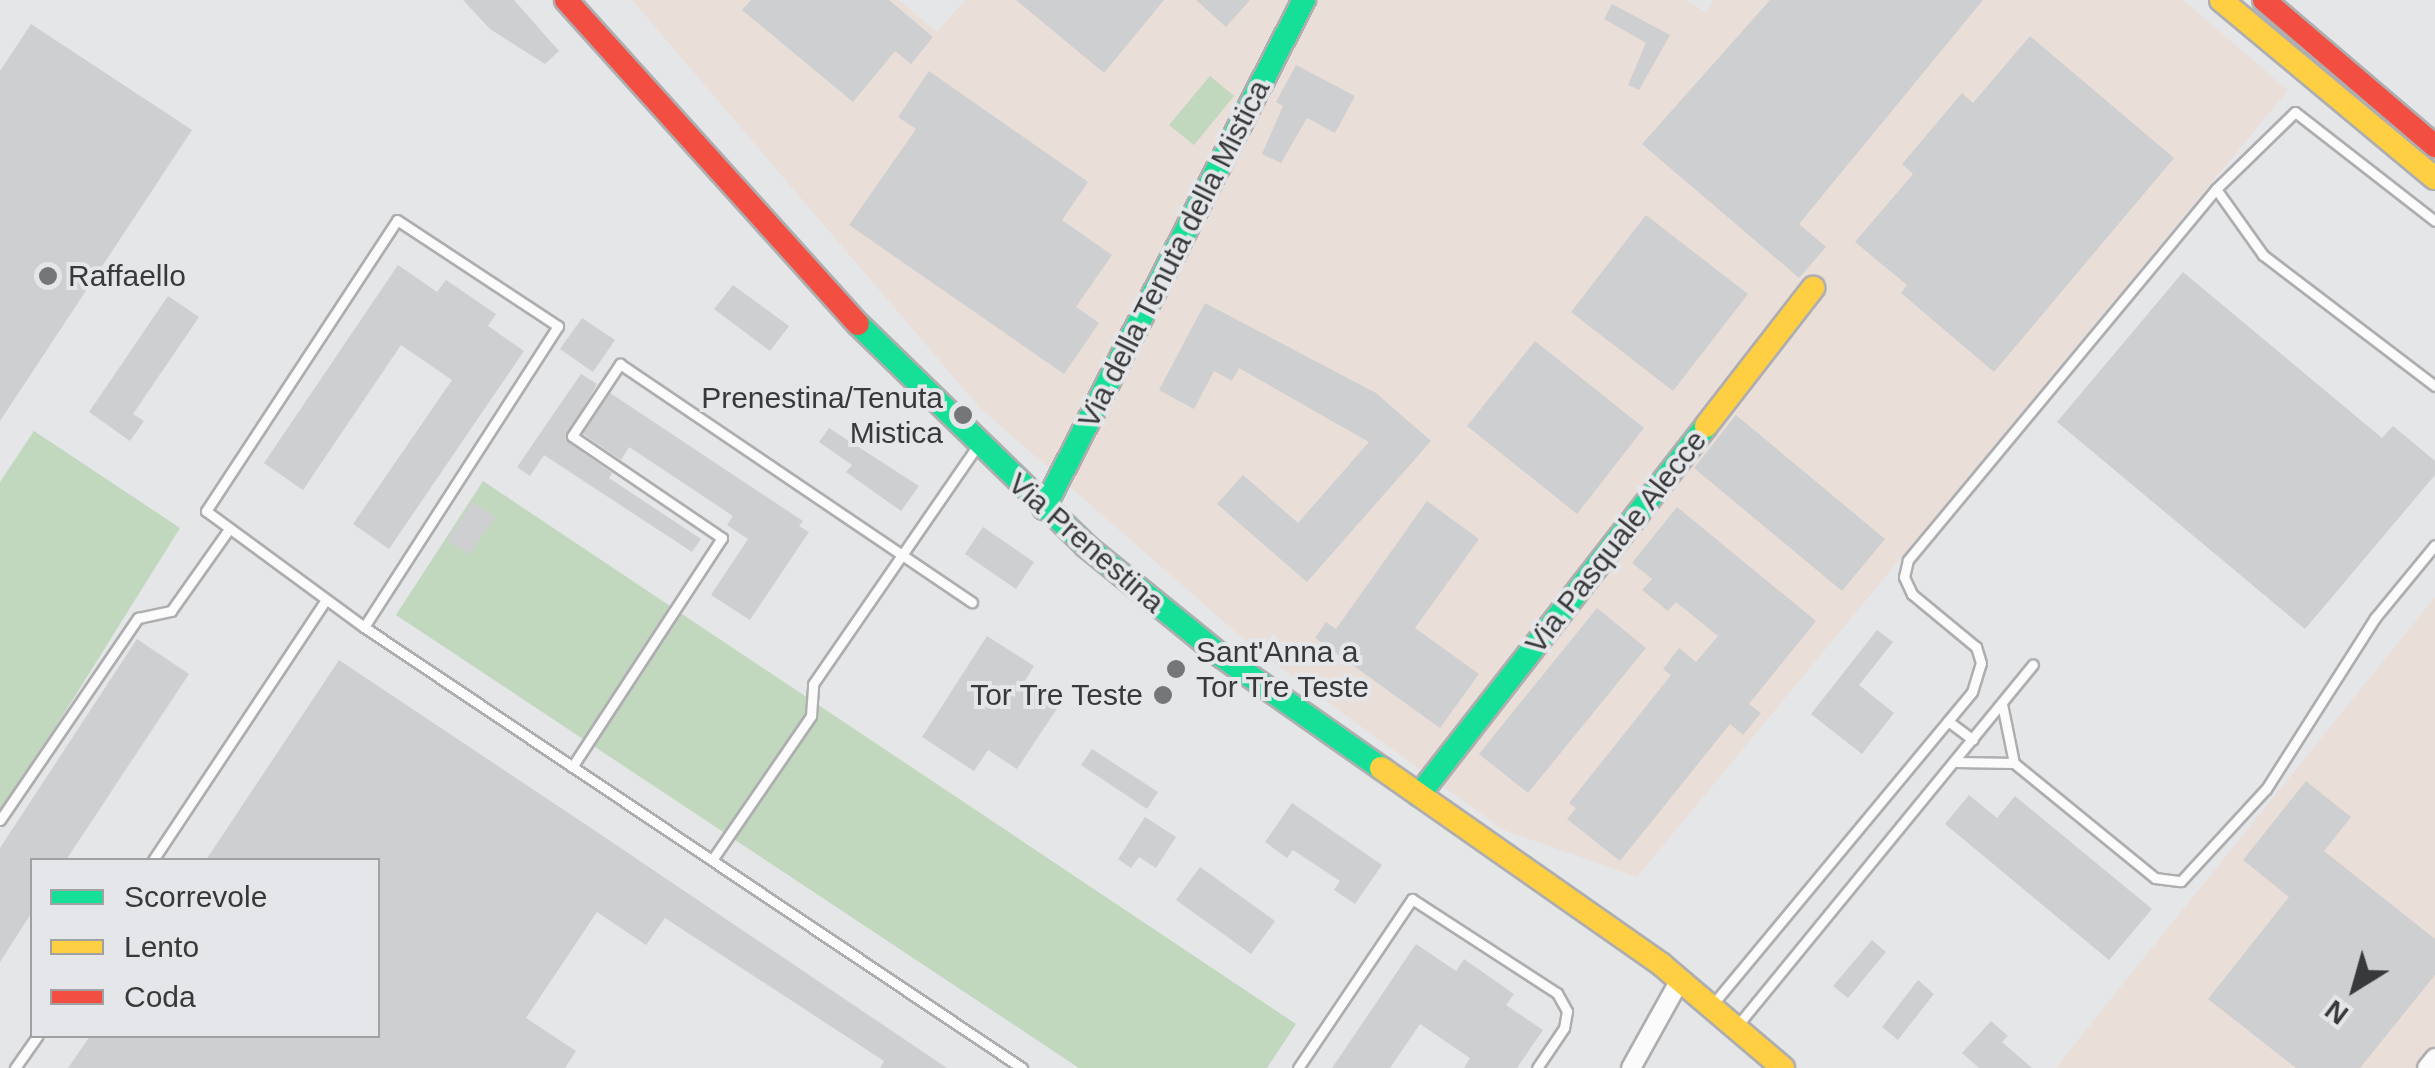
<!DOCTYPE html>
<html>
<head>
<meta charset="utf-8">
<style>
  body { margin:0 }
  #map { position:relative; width:2435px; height:1068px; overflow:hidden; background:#e5e6e8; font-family:Arial,sans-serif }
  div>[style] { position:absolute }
  .industrial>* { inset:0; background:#eaded9 }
  .green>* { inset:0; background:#c1d7be }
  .building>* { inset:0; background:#cecfd0 }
  .roads { filter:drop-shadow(2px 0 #aeaeb0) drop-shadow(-2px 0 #aeaeb0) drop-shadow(0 2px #aeaeb0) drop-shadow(0 -2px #aeaeb0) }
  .lane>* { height:9px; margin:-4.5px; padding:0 4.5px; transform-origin:4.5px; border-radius:4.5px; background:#fbfbfc }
  .street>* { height:18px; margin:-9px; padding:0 9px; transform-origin:9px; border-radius:9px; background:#fbfbfc }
  .fast>* { height:22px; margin:-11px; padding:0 11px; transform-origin:11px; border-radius:11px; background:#16e098 }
  .slow>* { height:22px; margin:-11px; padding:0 11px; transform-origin:11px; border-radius:11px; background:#ffcf43 }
  .jam>* { height:22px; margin:-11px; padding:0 11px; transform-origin:11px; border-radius:11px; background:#f24e42 }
  .dots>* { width:28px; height:28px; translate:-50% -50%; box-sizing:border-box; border:5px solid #e4e6e9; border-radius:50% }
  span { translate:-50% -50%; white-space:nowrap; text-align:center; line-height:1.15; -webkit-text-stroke:8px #e4e6e9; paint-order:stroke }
  .street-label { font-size:30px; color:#38393a }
  .poi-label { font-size:30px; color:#38393a }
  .left { translate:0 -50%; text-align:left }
  .right { translate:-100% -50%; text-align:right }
  .legend { position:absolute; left:30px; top:858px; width:350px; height:180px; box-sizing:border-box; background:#e4e6e9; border:2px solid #9fa1a3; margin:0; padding:12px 18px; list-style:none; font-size:30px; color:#38393a }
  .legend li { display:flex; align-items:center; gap:20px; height:50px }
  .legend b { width:50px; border:2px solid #9fa1a3 }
  .north { position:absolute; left:2305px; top:938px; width:100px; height:100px; -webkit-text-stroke:8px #e4e6e9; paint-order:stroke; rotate:217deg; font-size:28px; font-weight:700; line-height:40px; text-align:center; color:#38393a }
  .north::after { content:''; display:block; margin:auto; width:35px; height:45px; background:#38393a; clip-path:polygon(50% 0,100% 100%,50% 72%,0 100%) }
</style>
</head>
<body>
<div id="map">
  <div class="industrial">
    <div style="clip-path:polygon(632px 0,899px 0,937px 32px,965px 0,1686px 0,1706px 12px,1714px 0,2183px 0,2288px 90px,1637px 877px,1503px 830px,1255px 649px,979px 407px)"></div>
    <div style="clip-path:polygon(2435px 597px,2435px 1068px,2056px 1068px,2109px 1001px)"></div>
  </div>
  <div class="green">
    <div style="clip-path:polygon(1210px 76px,1234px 96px,1194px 145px,1169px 125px)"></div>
    <div style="clip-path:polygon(34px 431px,180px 528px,0 816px,0 482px)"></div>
    <div style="clip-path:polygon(483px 481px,1296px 1024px,1267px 1068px,1079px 1068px,396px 615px)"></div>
  </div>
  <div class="building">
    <div style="clip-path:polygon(463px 0,514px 0,559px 51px,545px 64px,490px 29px)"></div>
    <div style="clip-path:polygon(751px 0,889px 0,933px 37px,911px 64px,895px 51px,853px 102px,742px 10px)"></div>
    <div style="clip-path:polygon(1016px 0,1164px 0,1104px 73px)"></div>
    <div style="clip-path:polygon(1196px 0,1250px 0,1226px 27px)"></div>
    <div style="clip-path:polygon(1770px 0,1983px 0,1799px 224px,1826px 247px,1799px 278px,1642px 144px)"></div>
    <div style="clip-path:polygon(1612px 4px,1670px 35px,1639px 90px,1628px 85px,1646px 43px,1604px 19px)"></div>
    <div style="clip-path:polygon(31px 24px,192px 130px,0 421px,0 71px)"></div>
    <div style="clip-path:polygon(2030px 36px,2174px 158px,1994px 372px,1901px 293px,1907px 285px,1855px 242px,1913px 174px,1902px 164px,1962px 93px,1973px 103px)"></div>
    <div style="clip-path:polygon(1296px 65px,1355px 96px,1335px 133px,1307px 118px,1281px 163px,1262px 154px,1283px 106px,1276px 102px)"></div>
    <div style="clip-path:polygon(929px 71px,1088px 182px,1062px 220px,1112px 255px,1076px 307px,1099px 323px,1064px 374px,849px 225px,916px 129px,898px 117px)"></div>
    <div style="clip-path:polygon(1646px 215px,1748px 294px,1673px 391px,1571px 312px)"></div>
    <div style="clip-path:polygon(398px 265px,437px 292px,446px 280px,496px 314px,488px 326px,524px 351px,389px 549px,353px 524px,452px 380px,401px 345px,303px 490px,264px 463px)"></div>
    <div style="clip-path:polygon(2183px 272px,2382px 438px,2393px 426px,2435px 461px,2435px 475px,2305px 629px,2057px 422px)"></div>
    <div style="clip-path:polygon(733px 285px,789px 326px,770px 351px,714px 309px)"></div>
    <div style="clip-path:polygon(168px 296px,199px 317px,133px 414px,144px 421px,130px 441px,89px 412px)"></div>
    <div style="clip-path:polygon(1205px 303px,1376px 393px,1431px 441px,1307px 582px,1217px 504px,1243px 475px,1298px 523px,1369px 442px,1239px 368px,1232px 381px,1214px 371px,1194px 409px,1159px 390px)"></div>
    <div style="clip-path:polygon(582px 318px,615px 340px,593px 372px,560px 349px)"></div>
    <div style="clip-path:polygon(1535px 341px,1644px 428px,1577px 514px,1467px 426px)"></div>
    <div style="clip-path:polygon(581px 374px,597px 384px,565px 440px,612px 473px,609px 478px,701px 539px,692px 552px,544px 455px,530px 476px,517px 467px)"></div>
    <div style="clip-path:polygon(610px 393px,803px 521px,799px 526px,809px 532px,750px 620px,711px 595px,748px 539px,727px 525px,733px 516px,629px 447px,621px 460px,583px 434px)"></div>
    <div style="clip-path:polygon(1736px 415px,1885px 539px,1842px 591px,1694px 468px)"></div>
    <div style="clip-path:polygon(829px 428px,919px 486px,901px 511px,846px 472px,852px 465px,819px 442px)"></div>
    <div style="clip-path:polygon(1427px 501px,1479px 539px,1415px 628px,1479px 674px,1440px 728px,1315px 638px,1326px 622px,1336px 629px)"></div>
    <div style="clip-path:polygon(473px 502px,495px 517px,469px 555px,447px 540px)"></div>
    <div style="clip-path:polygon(1677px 507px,1816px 621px,1749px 704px,1761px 713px,1743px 735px,1730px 724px,1620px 861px,1567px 819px,1576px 808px,1569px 803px,1671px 675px,1663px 669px,1679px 648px,1696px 662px,1718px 636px,1676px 602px,1668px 611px,1642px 590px,1652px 579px,1632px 563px)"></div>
    <div style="clip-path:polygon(983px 527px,1034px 562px,1016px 589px,965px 554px)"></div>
    <div style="clip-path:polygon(1597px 608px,1646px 648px,1528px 793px,1479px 754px)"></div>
    <div style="clip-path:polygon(1877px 630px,1893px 642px,1859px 685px,1894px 713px,1862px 754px,1811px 714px)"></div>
    <div style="clip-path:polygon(987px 636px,1034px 666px,1023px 684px,1058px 707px,1017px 769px,988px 750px,974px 771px,922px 737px)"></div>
    <div style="clip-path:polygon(137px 639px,189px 674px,66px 860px,32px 860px,32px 912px,0 962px,0 848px)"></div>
    <div style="clip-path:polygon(1173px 656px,1189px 668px,1178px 683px,1162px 671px)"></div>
    <div style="clip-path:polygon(339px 660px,585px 824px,947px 1068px,880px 1068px,884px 1061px,665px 918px,646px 945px,597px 912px,526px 1018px,576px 1051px,565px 1068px,68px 1068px,90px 1036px,378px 1036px,378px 860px,206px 860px)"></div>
    <div style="clip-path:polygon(1092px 749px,1158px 792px,1147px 809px,1081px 765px)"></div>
    <div style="clip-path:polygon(2306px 781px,2351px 817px,2324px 851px,2435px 939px,2435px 975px,2360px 1068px,2296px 1068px,2208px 999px,2289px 897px,2243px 860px)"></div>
    <div style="clip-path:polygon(1969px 795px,1997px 818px,2015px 796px,2152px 909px,2109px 960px,1945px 824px)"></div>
    <div style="clip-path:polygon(1292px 803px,1382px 865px,1355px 904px,1334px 890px,1340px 881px,1293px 850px,1287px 858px,1265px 842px)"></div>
    <div style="clip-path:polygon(1145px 817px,1176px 837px,1156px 868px,1139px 857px,1131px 868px,1118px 859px)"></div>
    <div style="clip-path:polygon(1200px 867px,1275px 921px,1251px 954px,1176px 900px)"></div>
    <div style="clip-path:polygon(1872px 940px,1886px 952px,1848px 998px,1833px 986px)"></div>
    <div style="clip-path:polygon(1416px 944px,1456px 971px,1464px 959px,1514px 994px,1506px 1005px,1543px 1030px,1517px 1068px,1464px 1068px,1470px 1058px,1420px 1024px,1390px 1068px,1332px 1068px)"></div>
    <div style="clip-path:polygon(1918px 980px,1934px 994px,1898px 1040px,1882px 1027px)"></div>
    <div style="clip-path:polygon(1991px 1021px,2008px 1036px,2002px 1042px,2032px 1068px,1979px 1068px,1962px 1053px)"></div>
  </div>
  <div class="roads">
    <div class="lane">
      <div style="left:2216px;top:189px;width:81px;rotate:54.5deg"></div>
      <div style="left:2263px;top:255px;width:216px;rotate:37.3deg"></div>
      <div style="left:397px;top:220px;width:193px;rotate:33.4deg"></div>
      <div style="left:558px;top:326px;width:358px;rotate:122.8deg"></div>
      <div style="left:364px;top:627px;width:196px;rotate:-143.7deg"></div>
      <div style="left:206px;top:511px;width:348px;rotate:-56.7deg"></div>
      <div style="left:364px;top:627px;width:792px;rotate:33.83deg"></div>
      <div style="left:2002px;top:704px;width:60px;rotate:78.5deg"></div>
      <div style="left:1948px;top:721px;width:31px;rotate:37deg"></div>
      <div style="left:1956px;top:762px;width:58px;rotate:1deg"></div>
      <div style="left:2014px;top:763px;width:182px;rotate:39.2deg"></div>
      <div style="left:2155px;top:878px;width:26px;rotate:7deg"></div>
      <div style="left:2181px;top:881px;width:125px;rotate:-47.3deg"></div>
      <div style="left:2266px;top:789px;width:203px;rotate:-57.5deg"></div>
      <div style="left:2375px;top:618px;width:94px;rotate:-50.6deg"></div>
      <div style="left:572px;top:767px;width:274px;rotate:-56.8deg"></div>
      <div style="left:722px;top:538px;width:181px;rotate:-145.8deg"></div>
      <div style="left:572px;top:436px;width:87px;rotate:-56.3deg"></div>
      <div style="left:620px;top:364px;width:425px;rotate:34.1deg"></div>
      <div style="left:0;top:820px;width:245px;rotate:-55.7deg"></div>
      <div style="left:138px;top:618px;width:34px;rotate:-12deg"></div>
      <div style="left:171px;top:611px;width:100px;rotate:-54.7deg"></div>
      <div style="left:153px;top:860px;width:309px;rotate:-56.4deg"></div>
      <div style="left:712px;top:860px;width:175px;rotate:-55.5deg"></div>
      <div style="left:811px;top:716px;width:32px;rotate:-86deg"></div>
      <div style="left:813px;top:684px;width:287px;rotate:-55.4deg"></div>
      <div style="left:1713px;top:1004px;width:405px;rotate:-50.3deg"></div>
      <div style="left:1972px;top:692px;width:30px;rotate:-73deg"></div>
      <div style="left:1981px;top:663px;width:17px;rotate:-107deg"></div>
      <div style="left:1976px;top:647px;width:83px;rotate:-140.4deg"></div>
      <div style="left:1912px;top:594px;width:19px;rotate:-115deg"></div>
      <div style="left:1904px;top:577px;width:17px;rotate:-77deg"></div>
      <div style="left:1908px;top:560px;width:482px;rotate:-50.3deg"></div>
      <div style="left:2216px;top:189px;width:110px;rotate:-44.3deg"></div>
      <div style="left:2295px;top:112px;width:177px;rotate:37.9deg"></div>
      <div style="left:1737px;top:1026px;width:467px;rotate:-50.7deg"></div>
      <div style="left:15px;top:1068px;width:39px;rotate:-55deg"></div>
      <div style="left:1298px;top:1068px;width:204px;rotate:-56deg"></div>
      <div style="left:1412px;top:899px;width:173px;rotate:33deg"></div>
      <div style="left:1557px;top:993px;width:21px;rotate:61deg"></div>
      <div style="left:1567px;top:1011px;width:17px;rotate:100deg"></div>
      <div style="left:1564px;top:1028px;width:48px;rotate:124deg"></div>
    </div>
    <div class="street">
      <div style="left:1631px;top:1068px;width:101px;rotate:-60.9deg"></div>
      <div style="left:2427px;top:1068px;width:13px;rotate:-51deg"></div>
    </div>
    <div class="fast">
      <div style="left:858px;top:324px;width:318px;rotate:44.2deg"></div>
      <div style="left:1086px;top:546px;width:173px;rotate:39.1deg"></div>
      <div style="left:1220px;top:655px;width:197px;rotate:35.1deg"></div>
      <div style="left:1044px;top:508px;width:571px;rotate:-62.9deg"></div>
      <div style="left:1419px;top:795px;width:467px;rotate:-52.1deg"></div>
    </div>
    <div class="slow">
      <div style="left:2221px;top:0;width:278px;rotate:39.8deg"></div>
      <div style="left:1706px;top:426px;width:175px;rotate:-52.2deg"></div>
      <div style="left:1381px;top:768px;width:343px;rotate:35deg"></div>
      <div style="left:1662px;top:965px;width:159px;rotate:40.4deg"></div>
    </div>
    <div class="jam">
      <div style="left:566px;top:0;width:436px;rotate:48deg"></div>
      <div style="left:2264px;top:0;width:225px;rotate:40.5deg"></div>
    </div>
  </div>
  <div class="dots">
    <div style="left:48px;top:276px;background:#757677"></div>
    <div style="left:963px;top:415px;background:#757677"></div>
    <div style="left:1176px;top:669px;background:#757677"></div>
    <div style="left:1163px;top:695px;background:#757677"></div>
  </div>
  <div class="street-label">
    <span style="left:1174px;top:254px;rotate:-63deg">Via della Tenuta della Mistica</span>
    <span style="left:1616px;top:542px;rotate:-52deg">Via Pasquale Alecce</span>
    <span style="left:1086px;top:543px;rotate:41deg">Via Prenestina</span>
  </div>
  <div class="poi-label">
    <span class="left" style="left:68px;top:276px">Raffaello</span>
    <span class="right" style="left:943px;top:415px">Prenestina/Tenuta<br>Mistica</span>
    <span class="left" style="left:1196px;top:669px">Sant'Anna a<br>Tor Tre Teste</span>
    <span class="right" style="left:1143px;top:695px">Tor Tre Teste</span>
  </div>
  <ul class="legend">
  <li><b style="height:12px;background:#16e098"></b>Scorrevole</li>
  <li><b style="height:12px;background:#ffcf43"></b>Lento</li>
  <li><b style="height:12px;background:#f24e42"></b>Coda</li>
  </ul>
  <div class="north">N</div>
</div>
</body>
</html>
